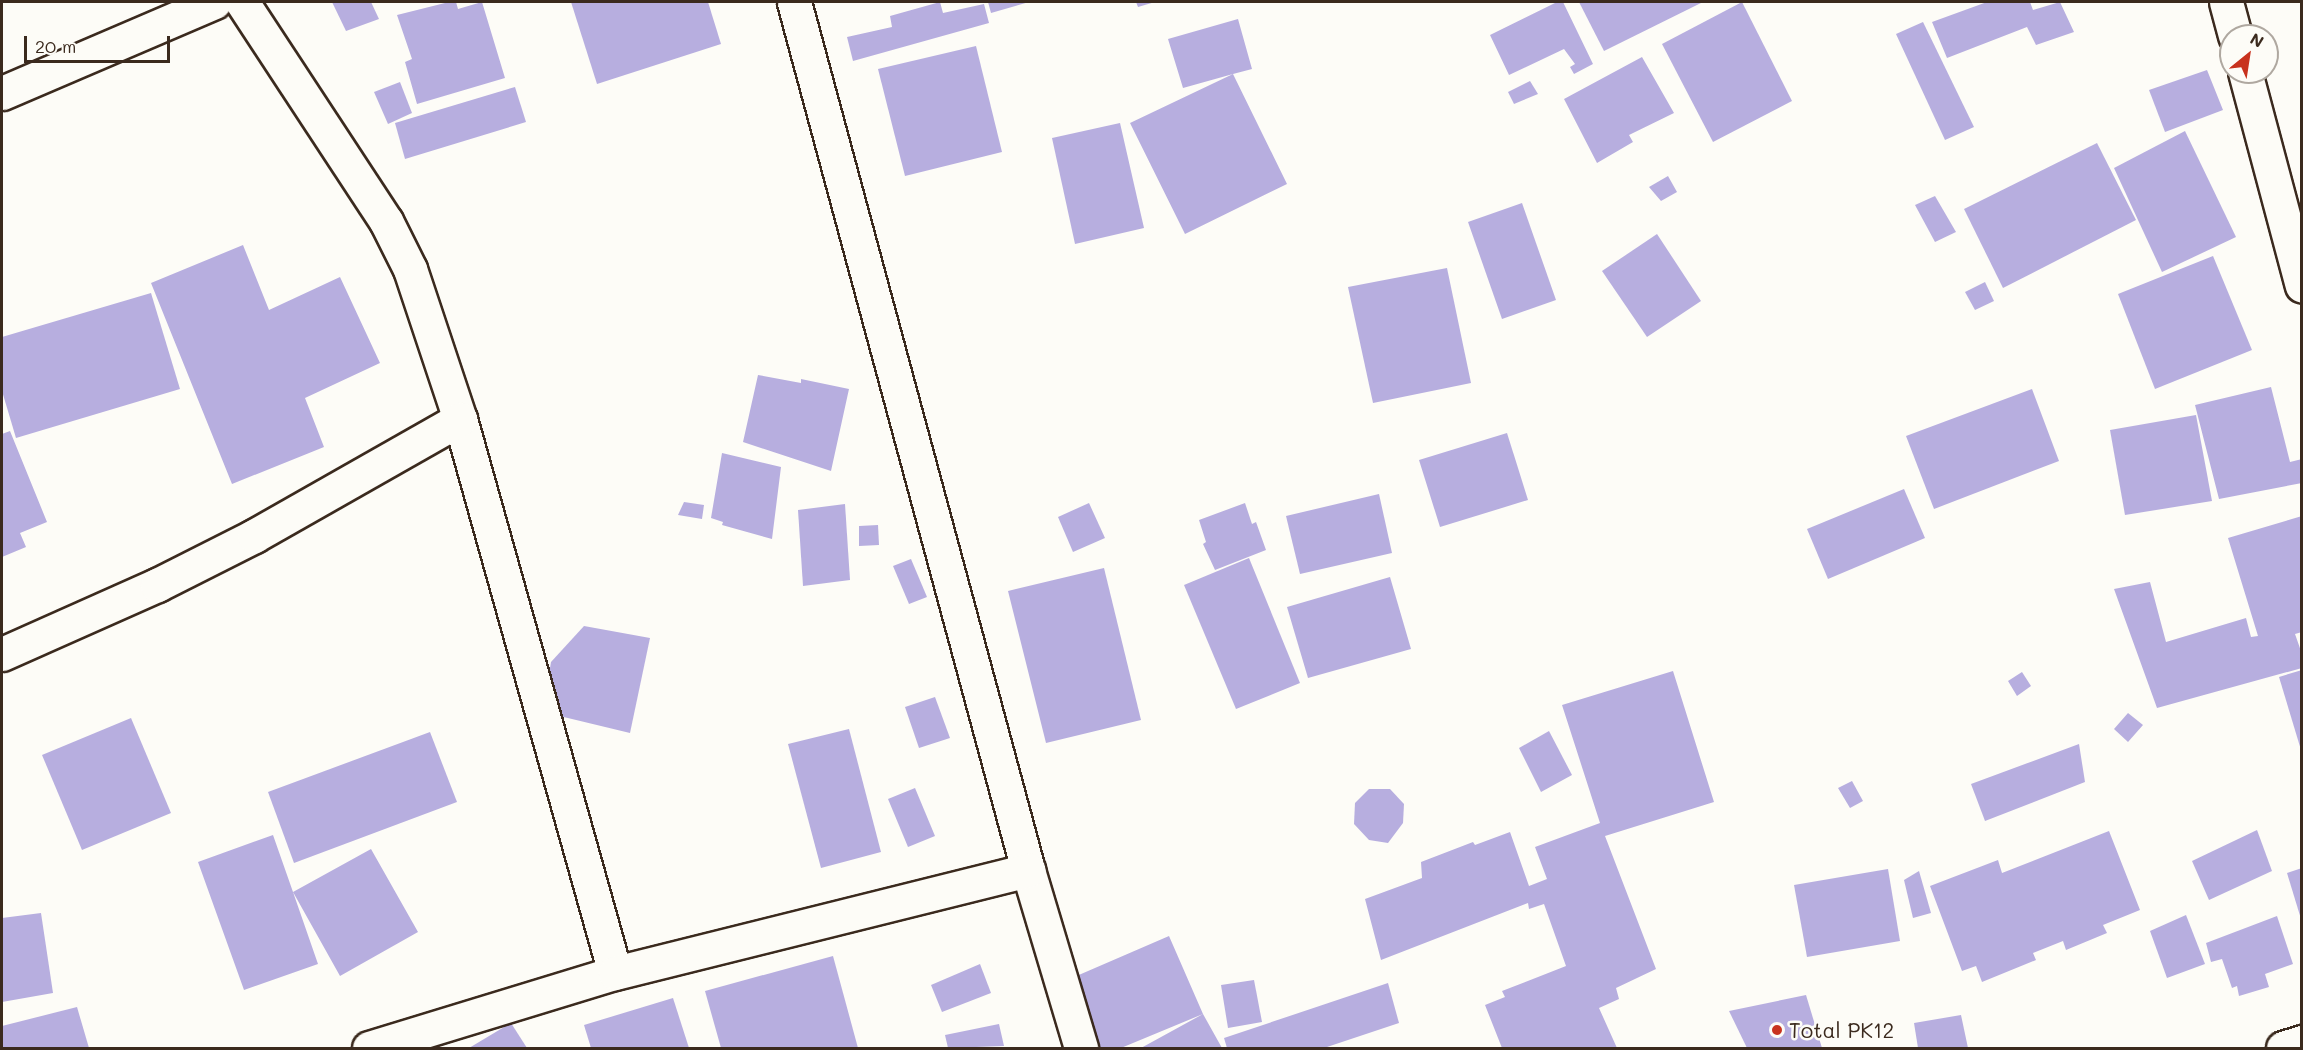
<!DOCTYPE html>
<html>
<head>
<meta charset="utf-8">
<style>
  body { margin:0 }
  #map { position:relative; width:2303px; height:1050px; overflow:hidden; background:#fdfcf7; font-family:Mali,sans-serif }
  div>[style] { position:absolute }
  .building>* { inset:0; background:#b7aedf }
  .roads { filter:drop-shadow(2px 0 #3b2a1e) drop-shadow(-2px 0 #3b2a1e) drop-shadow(0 2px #3b2a1e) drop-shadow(0 -2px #3b2a1e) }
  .street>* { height:33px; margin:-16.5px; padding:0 16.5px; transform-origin:16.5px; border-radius:16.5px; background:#fdfcf7 }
  .primary>* { height:33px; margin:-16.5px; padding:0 16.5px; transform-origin:16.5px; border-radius:16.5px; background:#fdfcf7 }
  .dots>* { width:16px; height:16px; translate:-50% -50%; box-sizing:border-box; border:3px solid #fdfcf7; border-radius:50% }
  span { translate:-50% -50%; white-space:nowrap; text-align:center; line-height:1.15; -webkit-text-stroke:5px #fdfcf7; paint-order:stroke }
  .poi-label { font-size:21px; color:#3b2a1e }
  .left { translate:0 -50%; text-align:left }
  .frame { position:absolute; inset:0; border:3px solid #3b2a1e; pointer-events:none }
  .north { position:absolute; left:2219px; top:24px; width:60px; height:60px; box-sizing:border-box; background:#fdfcf7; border:2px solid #afa8a0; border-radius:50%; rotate:30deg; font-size:16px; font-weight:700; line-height:24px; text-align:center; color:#3b2a1e }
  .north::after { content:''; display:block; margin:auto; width:21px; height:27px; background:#c8321e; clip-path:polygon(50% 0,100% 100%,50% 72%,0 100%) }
  .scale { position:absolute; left:24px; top:36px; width:146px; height:27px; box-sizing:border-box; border:3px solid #3b2a1e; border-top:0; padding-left:8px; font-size:18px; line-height:21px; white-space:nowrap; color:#3b2a1e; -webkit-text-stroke:4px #fdfcf7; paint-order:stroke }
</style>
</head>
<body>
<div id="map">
  <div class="building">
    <div style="clip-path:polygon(332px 2px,371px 2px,379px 19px,346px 31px)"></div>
    <div style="clip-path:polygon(449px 2px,456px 2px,458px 9px,482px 2px,505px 78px,417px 104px,405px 62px,412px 59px,397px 15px)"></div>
    <div style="clip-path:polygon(571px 2px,708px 2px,721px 44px,597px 84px)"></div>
    <div style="clip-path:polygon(940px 2px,943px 13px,984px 4px,989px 23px,853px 61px,847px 37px,892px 27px,890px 16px)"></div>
    <div style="clip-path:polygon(988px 2px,1029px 2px,991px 13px)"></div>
    <div style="clip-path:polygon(1136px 2px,1155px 2px,1138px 7px)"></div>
    <div style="clip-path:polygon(1557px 2px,1563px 2px,1593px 64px,1574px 74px,1570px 67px,1575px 64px,1564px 49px,1509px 75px,1490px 35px)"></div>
    <div style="clip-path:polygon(1579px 2px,1703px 2px,1604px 51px)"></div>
    <div style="clip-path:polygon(1742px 2px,1792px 101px,1713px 142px,1662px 44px)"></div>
    <div style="clip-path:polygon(1987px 2px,2030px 2px,2033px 10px,2060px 2px,2074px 32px,2036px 45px,2027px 27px,1947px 58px,1932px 22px)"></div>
    <div style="clip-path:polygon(1238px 19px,1252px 69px,1233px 74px,1287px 184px,1185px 234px,1130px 123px,1233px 74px,1183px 88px,1168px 39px)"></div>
    <div style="clip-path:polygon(1923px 22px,1974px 127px,1945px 140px,1896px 34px)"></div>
    <div style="clip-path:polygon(976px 46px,1002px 152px,905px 176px,878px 69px)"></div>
    <div style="clip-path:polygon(1642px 57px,1674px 113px,1629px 135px,1633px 142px,1597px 163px,1564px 99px)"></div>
    <div style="clip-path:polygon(2207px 70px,2223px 110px,2165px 132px,2149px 90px)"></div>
    <div style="clip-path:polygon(1530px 81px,1538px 94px,1514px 104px,1508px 92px)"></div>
    <div style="clip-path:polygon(400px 82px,412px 113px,388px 124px,374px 92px)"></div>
    <div style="clip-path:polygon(515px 87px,526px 122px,405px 159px,395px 123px)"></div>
    <div style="clip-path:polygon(1120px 123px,1144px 228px,1075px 244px,1052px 138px)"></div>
    <div style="clip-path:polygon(2185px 131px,2236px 237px,2162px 272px,2114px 168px)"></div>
    <div style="clip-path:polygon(2097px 143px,2136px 220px,2003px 288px,1964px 209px)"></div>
    <div style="clip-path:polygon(1668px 176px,1677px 192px,1661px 201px,1649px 187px)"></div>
    <div style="clip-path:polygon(1935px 196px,1956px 232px,1935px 242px,1915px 205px)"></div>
    <div style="clip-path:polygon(1522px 203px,1556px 300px,1502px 319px,1468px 222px)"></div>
    <div style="clip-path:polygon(1657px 234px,1701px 301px,1647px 337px,1602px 271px)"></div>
    <div style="clip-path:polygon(243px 245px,269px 310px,340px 277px,380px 363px,305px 398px,324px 447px,232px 484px,151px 283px)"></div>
    <div style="clip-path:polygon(2213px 256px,2252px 350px,2155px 389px,2118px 294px)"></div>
    <div style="clip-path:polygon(1447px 268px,1471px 383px,1373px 403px,1348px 287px)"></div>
    <div style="clip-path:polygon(1985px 282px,1994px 301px,1975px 310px,1965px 292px)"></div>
    <div style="clip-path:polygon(151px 293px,180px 389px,16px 438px,2px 391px,2px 337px)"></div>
    <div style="clip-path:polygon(758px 375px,801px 383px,801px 379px,849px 389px,831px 471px,743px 442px)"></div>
    <div style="clip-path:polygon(2271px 387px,2290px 462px,2302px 459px,2302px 483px,2219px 499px,2195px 405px)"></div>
    <div style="clip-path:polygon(2032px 389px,2059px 461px,1934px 509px,1906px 436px)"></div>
    <div style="clip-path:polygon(2196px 415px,2212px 501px,2125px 515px,2110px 430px)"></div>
    <div style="clip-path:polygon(10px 431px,47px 522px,20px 533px,26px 547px,2px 557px,2px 434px)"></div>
    <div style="clip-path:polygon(1507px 433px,1528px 500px,1440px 527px,1419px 460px)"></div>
    <div style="clip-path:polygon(722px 453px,781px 467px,772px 539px,722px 525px,723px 522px,711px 518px)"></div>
    <div style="clip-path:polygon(1904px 489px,1925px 538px,1828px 579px,1807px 529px)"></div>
    <div style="clip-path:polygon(1379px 494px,1392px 553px,1300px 574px,1286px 516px)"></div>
    <div style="clip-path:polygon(684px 502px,704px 505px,702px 519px,678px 515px)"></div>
    <div style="clip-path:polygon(1089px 503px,1105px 538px,1073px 552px,1058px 517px)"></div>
    <div style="clip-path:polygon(1245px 503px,1252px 524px,1256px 522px,1266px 550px,1215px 570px,1203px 544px,1206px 542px,1199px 520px)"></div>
    <div style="clip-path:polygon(845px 504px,850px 580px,803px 586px,798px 510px)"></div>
    <div style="clip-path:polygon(2302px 516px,2302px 632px,2295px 634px,2302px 654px,2302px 668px,2157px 708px,2114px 589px,2150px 582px,2166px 642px,2246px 618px,2251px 637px,2258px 636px,2228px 538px)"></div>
    <div style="clip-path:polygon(878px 525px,879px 545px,859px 546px,859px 526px)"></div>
    <div style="clip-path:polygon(1249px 558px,1300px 683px,1236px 709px,1184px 585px)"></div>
    <div style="clip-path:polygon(911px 559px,927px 597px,909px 604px,893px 566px)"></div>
    <div style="clip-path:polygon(1104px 568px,1141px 720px,1046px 743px,1008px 591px)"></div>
    <div style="clip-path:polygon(1390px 577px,1411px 649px,1308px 678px,1287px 607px)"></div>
    <div style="clip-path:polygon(584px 626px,650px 638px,630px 733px,543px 712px,551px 662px)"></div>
    <div style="clip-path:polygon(2302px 670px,2302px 750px,2301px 750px,2279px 677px)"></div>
    <div style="clip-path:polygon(1673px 671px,1714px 802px,1605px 836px,1656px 969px,1616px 988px,1619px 999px,1599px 1008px,1617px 1048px,1502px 1048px,1485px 1005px,1505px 997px,1502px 991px,1566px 966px,1544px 904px,1529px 909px,1528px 903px,1381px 960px,1365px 899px,1422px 878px,1421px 862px,1473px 842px,1475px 845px,1510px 832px,1529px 886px,1547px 879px,1535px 847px,1600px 823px,1562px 705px)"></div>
    <div style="clip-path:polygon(2022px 672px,2031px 686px,2017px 696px,2008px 681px)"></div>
    <div style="clip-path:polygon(935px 697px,950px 738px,919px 748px,905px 707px)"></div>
    <div style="clip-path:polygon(2128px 713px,2143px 725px,2128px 742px,2114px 729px)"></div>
    <div style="clip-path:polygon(131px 718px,171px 813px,82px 850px,42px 755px)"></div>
    <div style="clip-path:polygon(849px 729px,881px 852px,821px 868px,788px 744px)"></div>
    <div style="clip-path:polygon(1549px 731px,1572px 775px,1541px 792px,1519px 748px)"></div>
    <div style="clip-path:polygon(430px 732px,457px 802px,294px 863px,268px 792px)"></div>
    <div style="clip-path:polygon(2079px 744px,2085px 782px,1985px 821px,1971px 784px)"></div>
    <div style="clip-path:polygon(1852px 781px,1863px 801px,1850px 808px,1838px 788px)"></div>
    <div style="clip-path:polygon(915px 788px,935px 836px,908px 847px,888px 799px)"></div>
    <div style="clip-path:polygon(1369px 789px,1390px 789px,1404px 804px,1403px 823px,1388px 843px,1369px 840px,1354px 824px,1355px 803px)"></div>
    <div style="clip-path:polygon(2257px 830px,2272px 871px,2209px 900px,2192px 861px)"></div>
    <div style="clip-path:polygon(2109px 831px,2140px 910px,2103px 925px,2107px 933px,2066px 950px,2063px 941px,2033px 953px,2036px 960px,1982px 982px,1976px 966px,1962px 971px,1930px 886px,1998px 860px,2002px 873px)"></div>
    <div style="clip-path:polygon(273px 835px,293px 892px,371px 849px,418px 932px,340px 976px,293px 892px,318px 964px,244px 990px,198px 862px)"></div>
    <div style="clip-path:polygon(2302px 868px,2302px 919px,2301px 919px,2287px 873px)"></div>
    <div style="clip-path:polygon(1888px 869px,1900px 941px,1807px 957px,1794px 885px)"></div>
    <div style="clip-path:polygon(1919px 871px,1931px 913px,1913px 918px,1904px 880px)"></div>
    <div style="clip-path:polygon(41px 913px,53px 993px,2px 1002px,2px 918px)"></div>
    <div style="clip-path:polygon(2186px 915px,2205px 964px,2167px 978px,2150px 931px)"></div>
    <div style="clip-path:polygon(2277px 916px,2293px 964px,2265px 974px,2269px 987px,2239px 996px,2237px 986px,2232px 988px,2222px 959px,2211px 962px,2206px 943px)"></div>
    <div style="clip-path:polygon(1169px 936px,1203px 1014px,1222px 1048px,1141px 1048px,1203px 1014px,1121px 1048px,1078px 1048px,1051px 987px)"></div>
    <div style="clip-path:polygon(833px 956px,858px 1048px,721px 1048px,705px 991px)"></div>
    <div style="clip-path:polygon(980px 964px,991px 993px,942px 1012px,931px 985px)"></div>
    <div style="clip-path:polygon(1254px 980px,1262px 1022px,1228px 1028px,1221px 985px)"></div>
    <div style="clip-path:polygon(1388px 983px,1399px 1023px,1324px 1048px,1227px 1048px,1224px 1038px)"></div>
    <div style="clip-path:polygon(1806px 995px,1822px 1048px,1747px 1048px,1729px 1011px)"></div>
    <div style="clip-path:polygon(673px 998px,689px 1048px,591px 1048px,584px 1025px)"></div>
    <div style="clip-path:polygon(77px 1007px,89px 1048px,2px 1048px,2px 1026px)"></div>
    <div style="clip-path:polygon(1961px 1015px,1968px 1048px,1918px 1048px,1914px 1023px)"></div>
    <div style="clip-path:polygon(511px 1023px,527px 1048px,469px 1048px)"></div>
    <div style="clip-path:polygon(999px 1024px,1004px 1046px,948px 1048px,945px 1035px)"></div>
  </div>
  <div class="roads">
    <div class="street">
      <div style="left:242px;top:2px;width:262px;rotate:56.7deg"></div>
      <div style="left:386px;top:221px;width:54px;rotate:63.4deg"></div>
      <div style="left:410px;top:269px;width:158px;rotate:71.6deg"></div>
      <div style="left:460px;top:419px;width:575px;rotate:74.37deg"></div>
      <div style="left:794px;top:2px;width:899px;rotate:74.91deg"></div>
      <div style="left:1028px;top:870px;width:186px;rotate:73.4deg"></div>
      <div style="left:2226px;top:2px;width:35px;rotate:75deg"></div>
      <div style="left:2245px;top:72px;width:221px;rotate:75.1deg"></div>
      <div style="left:2px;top:93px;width:231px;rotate:-23.2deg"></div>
      <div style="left:2px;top:654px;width:170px;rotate:-24deg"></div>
      <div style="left:157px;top:585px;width:109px;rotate:-26.8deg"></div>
      <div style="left:254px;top:536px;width:237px;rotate:-29.6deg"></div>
      <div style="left:369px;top:1048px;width:257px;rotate:-17deg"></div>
      <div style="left:615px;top:973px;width:426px;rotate:-14deg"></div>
    </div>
    <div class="primary">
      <div style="left:2283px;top:1048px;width:20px;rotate:-18deg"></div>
    </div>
  </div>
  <div class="dots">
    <div style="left:1777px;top:1030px;background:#c8321e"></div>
  </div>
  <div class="poi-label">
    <span class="left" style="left:1789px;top:1030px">Total PK12</span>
  </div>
  <div class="frame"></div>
  <div class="north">N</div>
  <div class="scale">20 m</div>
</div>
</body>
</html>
